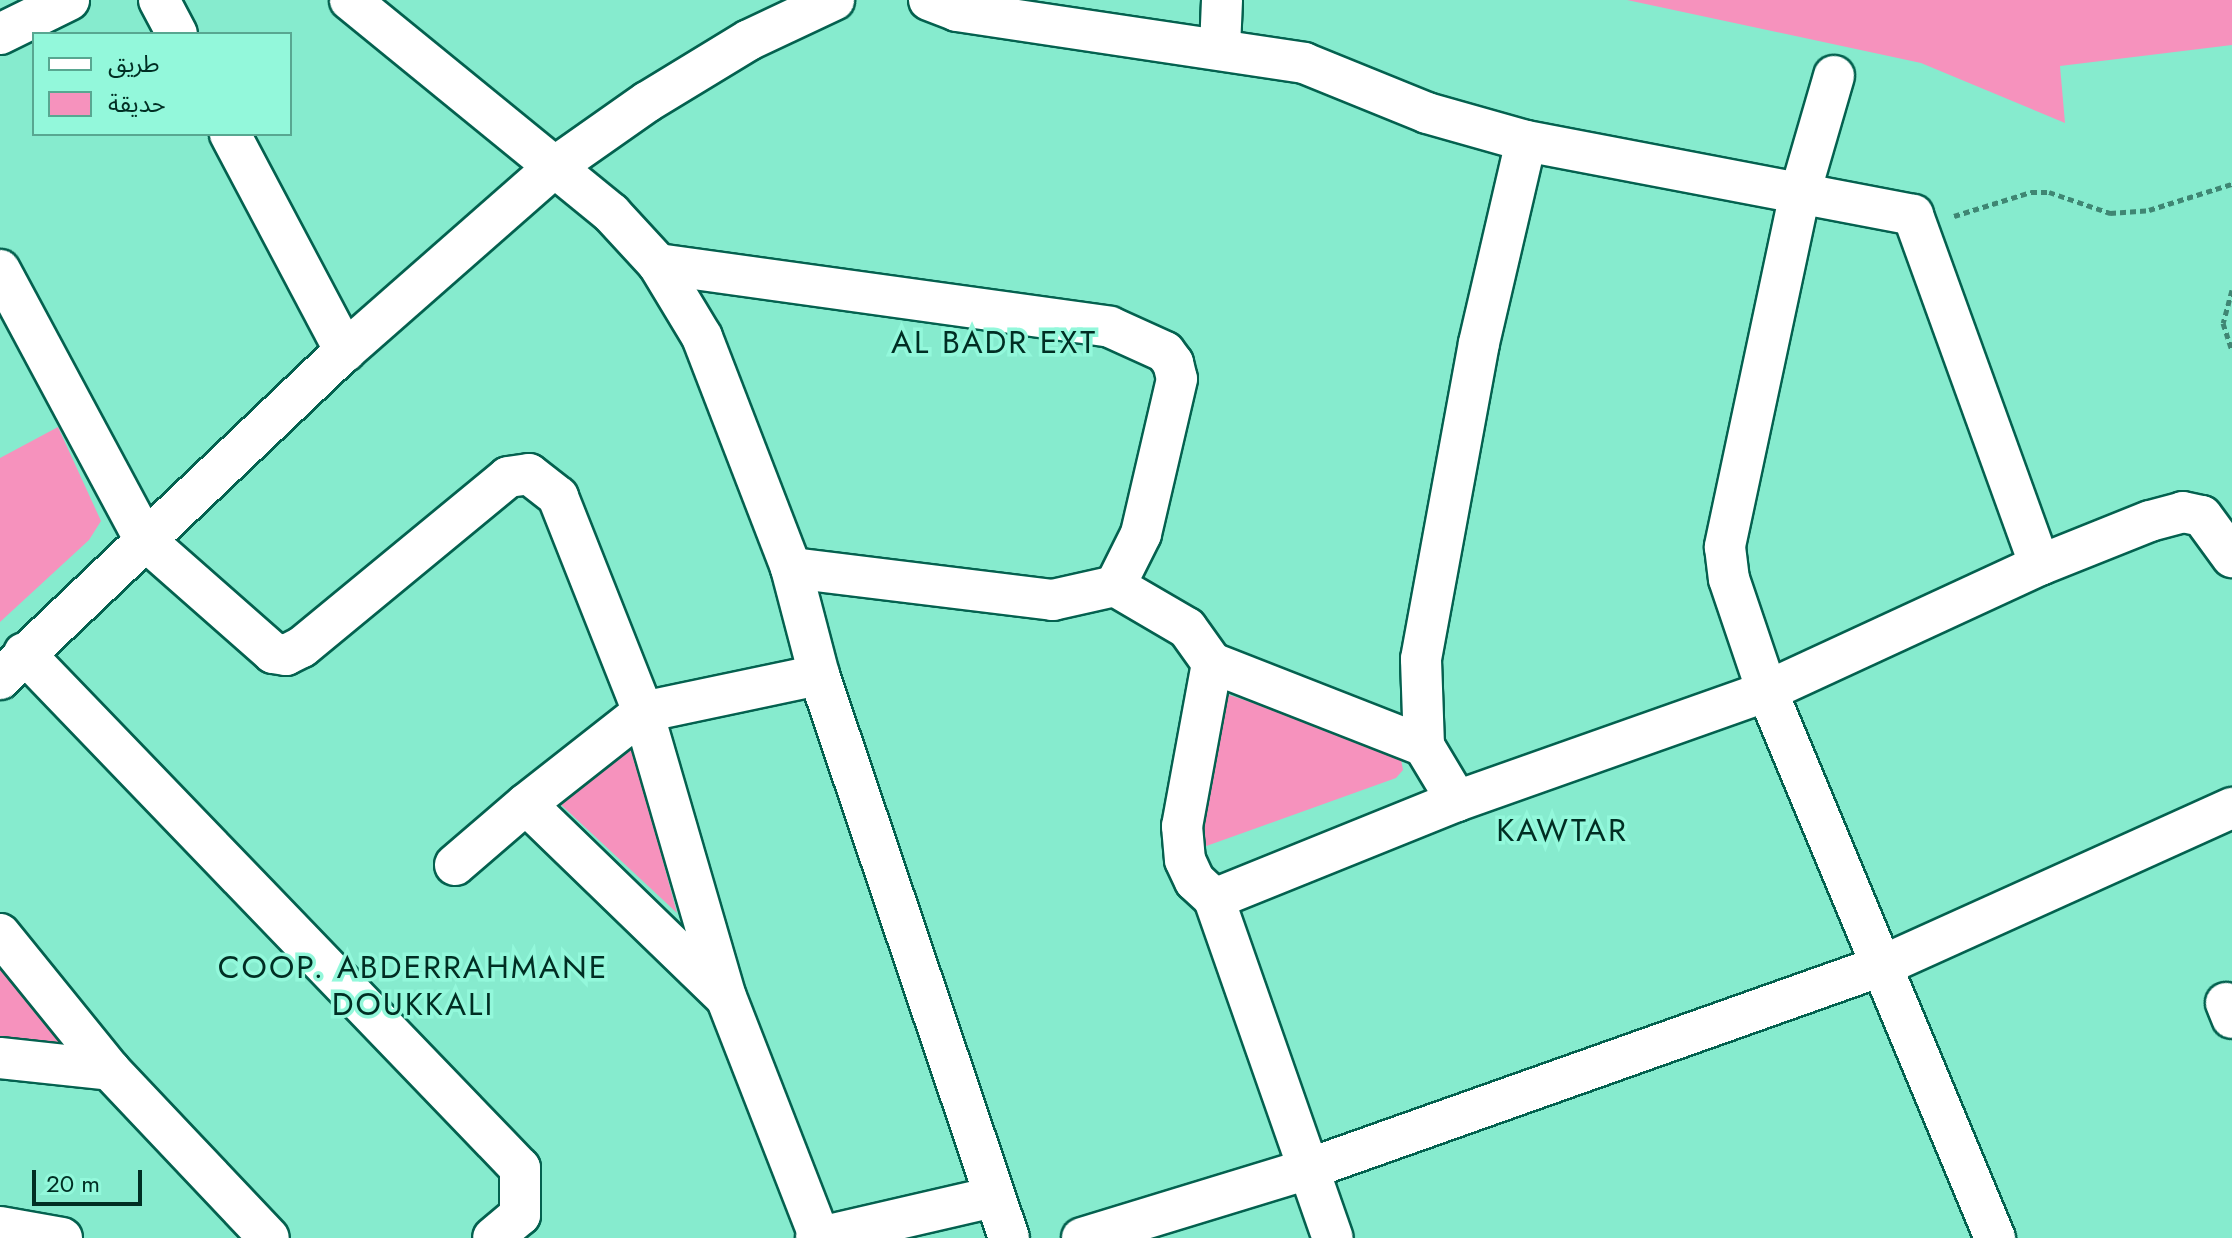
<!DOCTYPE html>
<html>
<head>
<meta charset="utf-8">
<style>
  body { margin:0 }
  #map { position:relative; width:2232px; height:1238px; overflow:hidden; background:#86ebce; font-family:Jost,"Noto Sans Arabic",sans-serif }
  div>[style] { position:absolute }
  .green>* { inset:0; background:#f692bd }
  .path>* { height:5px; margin-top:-2.5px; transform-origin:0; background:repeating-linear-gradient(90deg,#3f8673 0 6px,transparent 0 10px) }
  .roads { filter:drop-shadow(2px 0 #04614f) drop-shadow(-2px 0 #04614f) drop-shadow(0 2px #04614f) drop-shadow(0 -2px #04614f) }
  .street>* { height:40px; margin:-20px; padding:0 20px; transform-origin:20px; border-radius:20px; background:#fff }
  span { translate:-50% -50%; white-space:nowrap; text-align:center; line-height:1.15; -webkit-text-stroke:7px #93f8db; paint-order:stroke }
  .quarter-label { font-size:32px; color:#002e23; letter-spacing:2px }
  .legend { position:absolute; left:32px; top:32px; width:260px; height:104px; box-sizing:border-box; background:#93f8db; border:2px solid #58a791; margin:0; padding:10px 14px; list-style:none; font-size:24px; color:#002e23 }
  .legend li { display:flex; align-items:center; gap:16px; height:40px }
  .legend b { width:40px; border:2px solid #58a791 }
  .scale { position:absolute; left:32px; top:1170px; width:110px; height:36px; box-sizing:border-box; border:4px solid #002e23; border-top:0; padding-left:10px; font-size:24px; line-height:28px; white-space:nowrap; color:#002e23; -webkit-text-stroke:6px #93f8db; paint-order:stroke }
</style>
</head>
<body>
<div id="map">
  <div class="green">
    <div style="clip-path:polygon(1627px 0,2232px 0,2232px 45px,2060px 66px,2065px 123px,1921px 63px)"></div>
    <div style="clip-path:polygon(58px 427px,101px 521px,89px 540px,0 622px,0 458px)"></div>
    <div style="clip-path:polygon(1220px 692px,1367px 740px,1400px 754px,1403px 770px,1396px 778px,1198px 849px)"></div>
    <div style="clip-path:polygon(628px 742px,632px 746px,677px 913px,556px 800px)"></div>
    <div style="clip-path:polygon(0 964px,67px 1047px,0 1045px)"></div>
  </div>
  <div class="path">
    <div style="left:1954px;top:216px;width:81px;rotate:-17.3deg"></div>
    <div style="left:2031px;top:192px;width:18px"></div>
    <div style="left:2049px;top:192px;width:65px;rotate:19deg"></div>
    <div style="left:2110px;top:213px;width:39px;rotate:-4deg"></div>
    <div style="left:2149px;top:210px;width:87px;rotate:-17.4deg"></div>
    <div style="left:2232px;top:290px;width:34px;rotate:105deg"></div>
    <div style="left:2223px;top:323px;width:29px;rotate:72deg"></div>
  </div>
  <div class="roads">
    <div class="street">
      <div style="left:159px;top:0;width:38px;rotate:62deg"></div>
      <div style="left:350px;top:0;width:337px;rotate:39.2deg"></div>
      <div style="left:611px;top:213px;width:69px;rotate:47.3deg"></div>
      <div style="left:658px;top:264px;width:85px;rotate:58.9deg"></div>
      <div style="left:702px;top:337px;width:248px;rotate:68.9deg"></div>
      <div style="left:791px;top:568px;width:111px;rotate:75.3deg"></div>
      <div style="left:819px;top:675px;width:594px;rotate:71.35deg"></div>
      <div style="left:929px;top:0;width:30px;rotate:21deg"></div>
      <div style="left:957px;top:11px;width:351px;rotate:8.5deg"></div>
      <div style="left:1304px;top:63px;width:133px;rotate:22.1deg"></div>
      <div style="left:1427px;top:113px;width:103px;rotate:15.8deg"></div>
      <div style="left:1526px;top:141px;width:394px;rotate:10.8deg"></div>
      <div style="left:1913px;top:215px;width:372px;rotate:70.1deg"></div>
      <div style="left:0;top:34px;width:77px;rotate:-26.2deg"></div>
      <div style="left:1220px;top:48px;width:48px;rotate:-87.6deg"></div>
      <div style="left:1834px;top:76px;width:122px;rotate:106.2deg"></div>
      <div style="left:1800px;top:193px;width:362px;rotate:102deg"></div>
      <div style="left:1725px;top:547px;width:32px;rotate:83deg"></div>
      <div style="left:1729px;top:579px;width:118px;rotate:71.3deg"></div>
      <div style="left:1767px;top:691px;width:593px;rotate:67.37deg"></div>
      <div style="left:230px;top:134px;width:246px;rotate:62.1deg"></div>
      <div style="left:658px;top:264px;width:456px;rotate:7.9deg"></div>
      <div style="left:1110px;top:327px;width:60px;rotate:24.4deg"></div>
      <div style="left:1165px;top:352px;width:14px;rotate:54deg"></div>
      <div style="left:1173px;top:363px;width:16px;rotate:76deg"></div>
      <div style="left:1177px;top:379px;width:159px;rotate:103.1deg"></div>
      <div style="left:1141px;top:534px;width:58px;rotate:116.6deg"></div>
      <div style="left:1115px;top:586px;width:64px;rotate:167.3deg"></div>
      <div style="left:1053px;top:600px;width:264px;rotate:-173deg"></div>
      <div style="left:0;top:270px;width:306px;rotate:61.8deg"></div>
      <div style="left:145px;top:540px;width:171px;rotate:41.4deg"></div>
      <div style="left:273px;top:653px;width:13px;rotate:9deg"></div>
      <div style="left:286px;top:655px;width:18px;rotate:-27deg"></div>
      <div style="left:302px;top:647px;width:267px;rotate:-39.5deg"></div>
      <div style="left:508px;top:477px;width:21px;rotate:-8deg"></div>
      <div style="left:529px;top:474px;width:37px;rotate:38deg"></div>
      <div style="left:558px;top:497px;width:231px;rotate:68.4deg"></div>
      <div style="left:643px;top:712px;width:297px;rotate:73.8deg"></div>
      <div style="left:726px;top:997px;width:259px;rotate:68.7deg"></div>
      <div style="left:1115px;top:586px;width:83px;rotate:30.3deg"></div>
      <div style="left:1187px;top:628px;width:43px;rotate:54.5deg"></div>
      <div style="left:1212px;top:663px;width:166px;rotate:100.4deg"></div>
      <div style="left:1182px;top:826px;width:34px;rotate:85deg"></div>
      <div style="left:1185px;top:860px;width:23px;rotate:65deg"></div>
      <div style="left:1195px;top:881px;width:26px;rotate:43deg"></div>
      <div style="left:1214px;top:899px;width:359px;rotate:70.7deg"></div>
      <div style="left:24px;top:653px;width:715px;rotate:46.08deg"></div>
      <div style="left:520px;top:1168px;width:47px;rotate:90deg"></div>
      <div style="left:520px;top:1215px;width:35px;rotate:140deg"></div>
      <div style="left:1212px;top:663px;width:228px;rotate:21.4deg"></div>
      <div style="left:0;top:679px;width:476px;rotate:-43.6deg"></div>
      <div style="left:345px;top:351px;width:277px;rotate:-41.3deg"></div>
      <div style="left:553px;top:168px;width:115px;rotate:-35.1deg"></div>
      <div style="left:647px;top:102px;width:119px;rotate:-31.3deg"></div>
      <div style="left:749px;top:40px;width:94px;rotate:-25.2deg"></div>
      <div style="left:1457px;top:801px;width:329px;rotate:-19.5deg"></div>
      <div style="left:1767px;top:691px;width:301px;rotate:-24.8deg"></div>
      <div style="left:2040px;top:565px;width:118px;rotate:-21.8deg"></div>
      <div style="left:2150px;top:521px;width:34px;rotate:-15deg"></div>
      <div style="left:2183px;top:512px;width:19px;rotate:12deg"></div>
      <div style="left:2202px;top:516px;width:51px;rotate:53.8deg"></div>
      <div style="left:455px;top:865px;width:94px;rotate:-40.7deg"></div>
      <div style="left:1214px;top:899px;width:262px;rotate:-22deg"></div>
      <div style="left:1457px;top:801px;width:64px;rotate:-121deg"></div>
      <div style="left:1424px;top:746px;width:87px;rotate:-92deg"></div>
      <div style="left:1421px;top:659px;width:321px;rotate:-79.6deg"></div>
      <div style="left:1479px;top:343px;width:207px;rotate:-76.9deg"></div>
      <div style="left:0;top:934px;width:175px;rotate:51deg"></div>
      <div style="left:723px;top:995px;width:274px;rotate:-135.9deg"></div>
      <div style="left:526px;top:804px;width:149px;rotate:-38.2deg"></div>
      <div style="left:643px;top:712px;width:180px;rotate:-11.9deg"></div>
      <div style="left:2226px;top:1003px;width:16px;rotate:68deg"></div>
      <div style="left:0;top:1058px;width:111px;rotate:6.2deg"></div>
      <div style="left:110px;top:1070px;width:231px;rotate:46.6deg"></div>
      <div style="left:0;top:1227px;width:63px;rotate:10.1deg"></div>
      <div style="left:816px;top:1238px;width:183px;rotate:-13deg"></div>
      <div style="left:1082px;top:1238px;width:239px;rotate:-17deg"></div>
      <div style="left:1311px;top:1168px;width:608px;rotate:-19.51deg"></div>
      <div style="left:1884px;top:965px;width:382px;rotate:-24.3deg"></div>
    </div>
  </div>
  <div class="quarter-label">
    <span style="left:994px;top:342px">AL BADR EXT</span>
    <span style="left:1562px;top:830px">KAWTAR</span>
    <span style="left:413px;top:986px">COOP. ABDERRAHMANE<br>DOUKKALI</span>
  </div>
  <ul class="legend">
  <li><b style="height:10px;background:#fff"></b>طريق</li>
  <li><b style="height:22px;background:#f692bd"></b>حديقة</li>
  </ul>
  <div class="scale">20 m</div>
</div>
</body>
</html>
